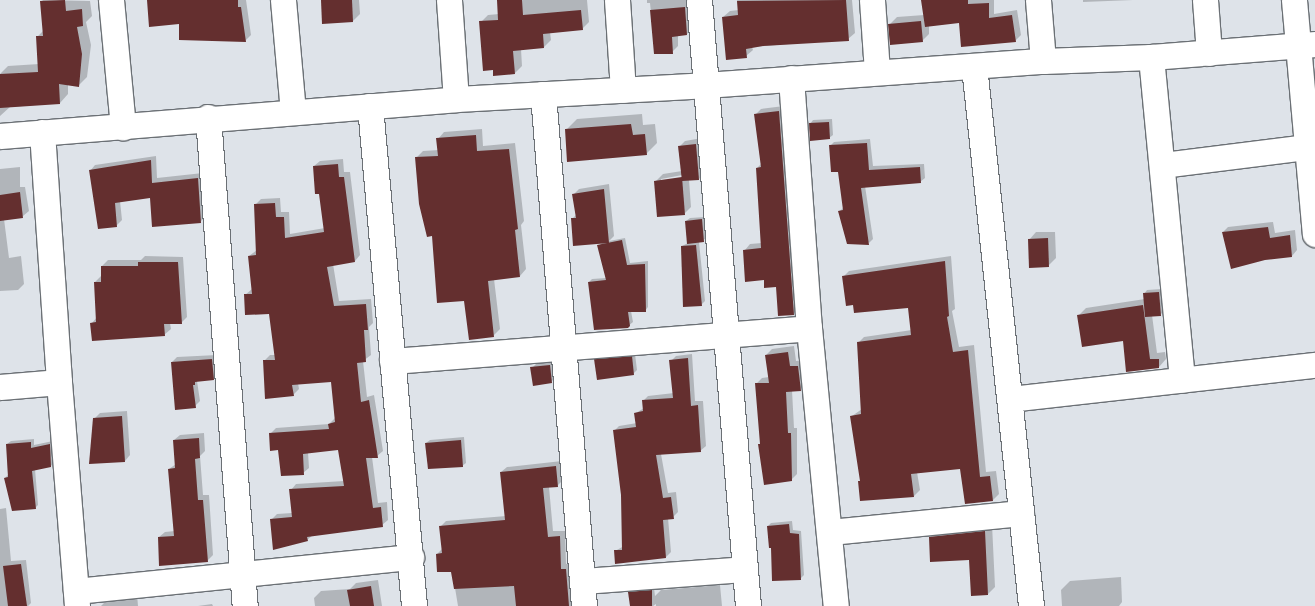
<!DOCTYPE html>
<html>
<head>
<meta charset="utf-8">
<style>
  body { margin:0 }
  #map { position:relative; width:1315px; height:606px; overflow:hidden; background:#dee3e9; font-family:Literata,serif }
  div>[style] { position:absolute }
  .shadow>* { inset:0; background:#0003 }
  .building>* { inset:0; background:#642f2f }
  .roads { filter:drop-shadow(1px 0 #6b7075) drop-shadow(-1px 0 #6b7075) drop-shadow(0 1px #6b7075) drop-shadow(0 -1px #6b7075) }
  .minor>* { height:25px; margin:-12.5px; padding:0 12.5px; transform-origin:12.5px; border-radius:12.5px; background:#fff }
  span { translate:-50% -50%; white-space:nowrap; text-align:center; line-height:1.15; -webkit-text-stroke:5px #dee3e9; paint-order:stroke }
</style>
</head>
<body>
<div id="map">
  <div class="shadow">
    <div style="clip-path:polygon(43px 0,90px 1px,92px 16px,86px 22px,91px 45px,87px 77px,79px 85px,68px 84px,68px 94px,60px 103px,10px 107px,0 116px,0 74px,8px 66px,39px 64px,37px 37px,44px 30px,41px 2px)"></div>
    <div style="clip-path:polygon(148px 0,246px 0,251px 35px,245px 41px,180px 23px)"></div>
    <div style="clip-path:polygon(322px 0,359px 0,360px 14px,353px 21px)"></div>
    <div style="clip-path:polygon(498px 0,587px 0,589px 22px,582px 29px,550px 32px,551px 40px,544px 47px,521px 49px,522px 66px,515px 73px,481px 22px,488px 15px,499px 14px)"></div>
    <div style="clip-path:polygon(647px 0,691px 0,693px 28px,687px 34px,678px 35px,678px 46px,672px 52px,655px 53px,650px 3px,647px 3px)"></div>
    <div style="clip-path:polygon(737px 0,852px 0,855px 33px,848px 39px,752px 47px,753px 50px,746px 56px,723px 17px,730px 11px,739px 10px)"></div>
    <div style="clip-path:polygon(923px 0,994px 0,994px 14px,1017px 10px,1021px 35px,1015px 41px,960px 22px,929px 26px,929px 34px,922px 41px,890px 24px,897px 17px,924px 15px)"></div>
    <div style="clip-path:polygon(1083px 0,1133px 0,1083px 2px)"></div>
    <div style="clip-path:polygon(784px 106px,799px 308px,793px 314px,777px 286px,765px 279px,745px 250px,750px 244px,762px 243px,757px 168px,761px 164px,755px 115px,761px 109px)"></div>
    <div style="clip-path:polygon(642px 114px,643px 125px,655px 124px,657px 143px,646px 154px,566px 130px,577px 119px)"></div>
    <div style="clip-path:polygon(832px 119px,833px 135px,829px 138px,810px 124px,813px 120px)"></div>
    <div style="clip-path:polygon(482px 129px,483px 146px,515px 143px,524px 221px,521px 225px,526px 269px,520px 276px,494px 279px,500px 329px,493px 336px,465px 300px,433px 234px,416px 158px,423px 151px,439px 150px,438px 139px,444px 132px)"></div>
    <div style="clip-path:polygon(evenodd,702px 138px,705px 173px,699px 179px,689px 180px,691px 207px,684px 214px,655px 182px,663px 174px,682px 171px,679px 147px,685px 141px,702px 138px,688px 174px,688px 177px,661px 181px,661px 179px,688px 174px)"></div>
    <div style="clip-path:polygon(870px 139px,873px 166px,924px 164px,925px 178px,920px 182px,865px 186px,873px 239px,869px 243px,840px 211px,844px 207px,839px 171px,830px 146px,834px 142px)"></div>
    <div style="clip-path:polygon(156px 156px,157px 178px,203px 173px,206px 216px,200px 222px,151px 196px,120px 201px,122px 220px,116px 226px,90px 171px,95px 165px)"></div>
    <div style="clip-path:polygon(343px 159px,344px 172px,350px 172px,360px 255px,355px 261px,333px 264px,339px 301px,371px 299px,373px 323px,369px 327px,371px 355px,363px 361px,367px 397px,374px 395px,383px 451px,377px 456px,372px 457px,378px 503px,387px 502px,388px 520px,382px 525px,313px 535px,307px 540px,271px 520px,277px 514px,292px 513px,291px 490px,296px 484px,344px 481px,340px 448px,308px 452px,309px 468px,303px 473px,280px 449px,270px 434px,276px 428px,329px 424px,335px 418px,332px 380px,298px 383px,299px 389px,293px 395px,264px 361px,270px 355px,276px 355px,270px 312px,245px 295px,252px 289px,249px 256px,257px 250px,255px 205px,261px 199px,280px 198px,281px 212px,289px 212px,290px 234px,325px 228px,321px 193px,314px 166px,320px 161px)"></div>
    <div style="clip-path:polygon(20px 167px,20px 187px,25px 187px,29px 211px,23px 216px,4px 219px,9px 258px,21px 256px,24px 284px,18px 290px,0 291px,0 169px)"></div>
    <div style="clip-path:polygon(609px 184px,614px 236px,609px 241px,625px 238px,630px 263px,648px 261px,648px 307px,645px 311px,631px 311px,633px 322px,627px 327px,589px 282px,592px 279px,606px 278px,599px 246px,603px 242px,572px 219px,576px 215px,573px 195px,579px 189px)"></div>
    <div style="clip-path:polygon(705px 217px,707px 238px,699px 242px,705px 301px,701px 305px,682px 246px,688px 243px,686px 221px,690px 218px)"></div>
    <div style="clip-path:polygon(1273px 222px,1275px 233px,1295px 230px,1297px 250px,1292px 256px,1265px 259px,1223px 232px,1228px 227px)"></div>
    <div style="clip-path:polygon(1036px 232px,1055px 232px,1056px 258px,1049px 265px,1029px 240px)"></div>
    <div style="clip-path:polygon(145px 256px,183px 257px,187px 317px,181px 323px,170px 323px,171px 329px,164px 335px,92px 323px,97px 317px,95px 282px,101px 276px,102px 266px,108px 260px,141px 260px)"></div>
    <div style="clip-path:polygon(951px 256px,955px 309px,952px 311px,959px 347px,974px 345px,986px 472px,996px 471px,999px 494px,993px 500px,961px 468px,917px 472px,920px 490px,914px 496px,861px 480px,852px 416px,862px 409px,858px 343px,864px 337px,912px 330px,909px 307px,843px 277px,849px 271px)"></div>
    <div style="clip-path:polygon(1162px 289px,1164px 311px,1161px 314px,1152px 315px,1157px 353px,1165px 352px,1166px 359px,1159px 367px,1124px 340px,1079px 315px,1086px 308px,1145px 299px,1144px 294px,1147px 290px)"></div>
    <div style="clip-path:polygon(794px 346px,796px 361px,804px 360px,806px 383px,800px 389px,792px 390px,794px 428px,797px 428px,797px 474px,791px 480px,759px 445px,761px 443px,756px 384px,762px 378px,769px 377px,766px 355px,772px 349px)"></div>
    <div style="clip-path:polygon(635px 354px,637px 370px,633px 374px,595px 360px,599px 357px)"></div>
    <div style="clip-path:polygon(692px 354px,695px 401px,703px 401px,706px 446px,700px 451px,661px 454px,668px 493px,676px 492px,678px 512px,673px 517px,668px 518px,671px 552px,666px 557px,615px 551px,624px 546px,623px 494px,614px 431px,619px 426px,637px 423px,636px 413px,644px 408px,643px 401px,648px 396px,674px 393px,671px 361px,676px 356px)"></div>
    <div style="clip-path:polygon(217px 355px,218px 374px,213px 379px,197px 381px,200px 401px,195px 406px,172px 362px,177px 357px)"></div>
    <div style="clip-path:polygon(557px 358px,558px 375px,551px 382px,532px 368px,539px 361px)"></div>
    <div style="clip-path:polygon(127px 411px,130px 455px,125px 461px,94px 419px,100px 413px)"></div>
    <div style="clip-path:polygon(204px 433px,205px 451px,200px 456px,203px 495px,209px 495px,213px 555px,207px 561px,159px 537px,165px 532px,175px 531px,169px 469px,176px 464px,174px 440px,180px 435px)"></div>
    <div style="clip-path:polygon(464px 437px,466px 463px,462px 466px,426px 443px,430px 440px)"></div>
    <div style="clip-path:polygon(34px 439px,34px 445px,53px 441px,54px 462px,51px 466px,35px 469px,38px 505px,35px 508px,5px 478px,8px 475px,7px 444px,11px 441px)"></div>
    <div style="clip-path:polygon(562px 461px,563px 480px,557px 486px,549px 487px,553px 531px,565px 531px,566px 564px,572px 563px,575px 606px,458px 606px,452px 570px,437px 554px,443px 548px,441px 526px,446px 521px,506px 516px,501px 472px,507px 467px)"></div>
    <div style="clip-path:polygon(6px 508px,11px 561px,26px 560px,31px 603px,28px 606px,0 606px,0 509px)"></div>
    <div style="clip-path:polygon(792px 521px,793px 530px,801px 531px,804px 575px,800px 579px,772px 547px,768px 526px,771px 523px)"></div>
    <div style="clip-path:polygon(992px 524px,995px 587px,988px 594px,971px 559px,930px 537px,938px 530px)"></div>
    <div style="clip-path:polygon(1121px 577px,1122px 602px,1119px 606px,1062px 606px,1061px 590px,1070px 581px)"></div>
    <div style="clip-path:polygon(378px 580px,382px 606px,315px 606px,314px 598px,321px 591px,350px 589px,356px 583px)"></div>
    <div style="clip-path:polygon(720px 585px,722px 606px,656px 606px,656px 604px,653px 606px,631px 606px,629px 592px,632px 589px,654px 588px,655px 596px,661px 590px)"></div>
    <div style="clip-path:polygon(137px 594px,138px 606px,101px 606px,108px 599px)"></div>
    <div style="clip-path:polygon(212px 604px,213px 606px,198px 606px)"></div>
  </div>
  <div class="building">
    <div style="clip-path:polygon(65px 0,66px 11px,82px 9px,83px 26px,77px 27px,82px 54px,79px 87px,59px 84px,60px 104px,0 108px,0 74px,38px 72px,36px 36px,43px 36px,40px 1px)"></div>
    <div style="clip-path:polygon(147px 0,238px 0,238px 7px,241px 7px,246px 42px,179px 40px,179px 24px,149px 27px)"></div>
    <div style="clip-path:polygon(321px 0,352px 0,353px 22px,322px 24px)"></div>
    <div style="clip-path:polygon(497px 0,522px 0,523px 15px,581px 10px,583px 30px,543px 34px,544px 48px,513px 51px,515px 74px,493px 76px,493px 70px,483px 71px,479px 21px,498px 20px)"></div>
    <div style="clip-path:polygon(846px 0,849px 41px,763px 46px,746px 49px,747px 58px,726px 60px,722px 17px,738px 15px,737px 1px)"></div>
    <div style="clip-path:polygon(921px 0,968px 0,968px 4px,989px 3px,989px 18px,1012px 15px,1016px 42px,961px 47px,959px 23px,925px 27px)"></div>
    <div style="clip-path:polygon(685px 7px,687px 35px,672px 37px,673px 54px,654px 54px,650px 10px)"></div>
    <div style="clip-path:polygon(921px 21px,923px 42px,890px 45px,888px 24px)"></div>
    <div style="clip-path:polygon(779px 111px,794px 315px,778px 316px,776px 287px,764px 288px,764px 280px,745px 282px,743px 250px,761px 248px,756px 168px,761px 167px,754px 114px)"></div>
    <div style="clip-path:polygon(829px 122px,830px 139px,810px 141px,809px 123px)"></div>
    <div style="clip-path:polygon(631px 124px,633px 135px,645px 134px,647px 155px,567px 162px,565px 129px)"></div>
    <div style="clip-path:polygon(476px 135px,477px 151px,509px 149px,518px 229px,515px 230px,520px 277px,488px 281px,494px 337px,469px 340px,464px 301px,437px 303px,432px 236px,427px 237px,419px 204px,415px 157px,438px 156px,436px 138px)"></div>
    <div style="clip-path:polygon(867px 143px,869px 170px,920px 167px,921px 183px,861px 188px,869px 245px,847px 244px,838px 211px,843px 210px,838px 172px,831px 172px,829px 145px)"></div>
    <div style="clip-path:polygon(696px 144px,699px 180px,682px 181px,678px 146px)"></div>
    <div style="clip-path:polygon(151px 160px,152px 183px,198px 178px,201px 223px,152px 227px,150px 198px,115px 203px,117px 227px,98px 229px,89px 170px)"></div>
    <div style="clip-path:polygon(338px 164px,339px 177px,344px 177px,355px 262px,327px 267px,334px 306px,366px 304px,368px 330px,364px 330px,366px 362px,357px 363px,361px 402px,369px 400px,378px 458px,366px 458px,373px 508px,381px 507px,383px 527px,307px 537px,308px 541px,273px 550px,270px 519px,292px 517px,289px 489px,344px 486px,338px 450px,303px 454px,304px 475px,281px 476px,278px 450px,270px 451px,269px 433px,329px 429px,328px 424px,335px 422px,331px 382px,292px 385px,294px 396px,265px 399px,263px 360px,275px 360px,269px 314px,245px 315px,244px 294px,252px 294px,248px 256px,256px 255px,254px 204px,275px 203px,276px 217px,284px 217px,285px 238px,324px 232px,319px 194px,315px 194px,313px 166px)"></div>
    <div style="clip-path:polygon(682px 177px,685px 215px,657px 217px,654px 181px)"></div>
    <div style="clip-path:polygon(604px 189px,609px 243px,573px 246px,571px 218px,576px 218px,572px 194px)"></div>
    <div style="clip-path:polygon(20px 192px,23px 218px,0 221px,0 195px)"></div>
    <div style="clip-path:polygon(702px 219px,704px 242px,687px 244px,685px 221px)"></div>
    <div style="clip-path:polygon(1268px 227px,1270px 238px,1290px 235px,1292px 257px,1265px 260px,1231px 269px,1222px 232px)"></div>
    <div style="clip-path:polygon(1048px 238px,1049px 267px,1029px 268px,1028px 239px)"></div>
    <div style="clip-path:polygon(622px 240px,627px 265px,645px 264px,646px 312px,628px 312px,630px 326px,628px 328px,594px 330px,588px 282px,606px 280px,597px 245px)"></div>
    <div style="clip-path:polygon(696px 245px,702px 306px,683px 307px,681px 246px)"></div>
    <div style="clip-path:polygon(945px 261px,949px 316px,947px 317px,953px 352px,968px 350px,980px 477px,990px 476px,993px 501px,965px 504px,960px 469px,911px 474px,914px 497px,860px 501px,858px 481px,860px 481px,850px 416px,861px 414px,857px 342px,911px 335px,908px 308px,854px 313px,853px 305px,846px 306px,842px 276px)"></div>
    <div style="clip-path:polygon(138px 262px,178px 262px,182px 324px,164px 324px,165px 336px,92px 341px,90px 323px,96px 322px,94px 282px,101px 282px,101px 266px,138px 266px)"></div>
    <div style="clip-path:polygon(1159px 292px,1161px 316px,1145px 317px,1143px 293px)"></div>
    <div style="clip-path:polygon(1143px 305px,1150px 359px,1159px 359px,1159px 368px,1126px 372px,1123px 341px,1082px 347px,1077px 315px)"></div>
    <div style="clip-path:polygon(788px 352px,790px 366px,798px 366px,801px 391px,786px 392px,788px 433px,791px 433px,792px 481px,764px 485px,758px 444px,760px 444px,755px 383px,769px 383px,765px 355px)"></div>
    <div style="clip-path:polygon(632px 356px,634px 375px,597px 380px,594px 359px)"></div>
    <div style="clip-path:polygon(688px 358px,691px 406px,698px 405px,701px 452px,656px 455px,663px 498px,671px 497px,674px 519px,663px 520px,666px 558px,615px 564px,614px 550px,622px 550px,621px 495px,613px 430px,636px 427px,634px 413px,643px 411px,642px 400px,673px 398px,669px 360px)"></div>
    <div style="clip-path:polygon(212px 359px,214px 380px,195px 382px,195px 385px,193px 385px,196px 408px,175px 410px,171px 362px)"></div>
    <div style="clip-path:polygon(550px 365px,552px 383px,533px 386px,530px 367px)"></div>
    <div style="clip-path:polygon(122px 416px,125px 462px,89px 464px,93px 418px)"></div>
    <div style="clip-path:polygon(199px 438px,200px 458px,195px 459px,198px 500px,203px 500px,208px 562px,159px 566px,158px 537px,174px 536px,168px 469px,175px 468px,173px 440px)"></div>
    <div style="clip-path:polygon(461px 440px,463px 467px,428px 469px,425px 443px)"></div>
    <div style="clip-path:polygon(31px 442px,31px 448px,50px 444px,51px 467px,32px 471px,36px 509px,12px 511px,4px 478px,8px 477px,6px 444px)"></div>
    <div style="clip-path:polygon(556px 466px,558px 487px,543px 488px,548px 537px,560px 536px,561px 569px,566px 569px,569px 606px,516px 606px,514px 586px,454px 589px,451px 572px,437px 572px,436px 554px,442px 553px,439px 526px,505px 520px,500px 472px)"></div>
    <div style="clip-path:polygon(789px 524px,790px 533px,799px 534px,801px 580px,772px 581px,771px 548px,769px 548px,767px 526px)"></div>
    <div style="clip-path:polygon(985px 531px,988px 595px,971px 596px,969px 560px,930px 562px,929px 537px)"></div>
    <div style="clip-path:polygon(21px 564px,27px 606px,8px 606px,3px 566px)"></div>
    <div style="clip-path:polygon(371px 586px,374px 606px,350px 606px,347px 590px)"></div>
    <div style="clip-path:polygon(652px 590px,652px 606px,630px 606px,628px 592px)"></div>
  </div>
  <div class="roads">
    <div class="minor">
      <div style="left:111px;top:0;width:128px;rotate:84.6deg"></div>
      <div style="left:283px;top:0;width:111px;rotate:84.9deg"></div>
      <div style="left:449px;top:0;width:99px;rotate:86deg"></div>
      <div style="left:617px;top:0;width:90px;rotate:86.2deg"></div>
      <div style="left:699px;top:0;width:608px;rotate:85.38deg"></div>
      <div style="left:872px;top:0;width:71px;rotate:86deg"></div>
      <div style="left:1038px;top:0;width:61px;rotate:85.3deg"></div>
      <div style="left:1205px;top:0;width:53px;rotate:85.7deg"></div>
      <div style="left:1294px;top:0;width:235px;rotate:84.9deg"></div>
      <div style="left:1151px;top:57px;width:324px;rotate:84.5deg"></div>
      <div style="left:974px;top:66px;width:543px;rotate:83.97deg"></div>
      <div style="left:791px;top:78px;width:251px;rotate:85.9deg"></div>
      <div style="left:809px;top:328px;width:279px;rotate:84.5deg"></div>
      <div style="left:543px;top:94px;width:514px;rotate:85.42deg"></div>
      <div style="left:370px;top:106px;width:502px;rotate:84.97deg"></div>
      <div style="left:208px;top:117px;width:490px;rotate:85.7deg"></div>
      <div style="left:42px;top:132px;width:251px;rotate:86.1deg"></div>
      <div style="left:59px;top:382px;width:225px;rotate:85.4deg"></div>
      <div style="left:0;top:136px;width:457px;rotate:-4.6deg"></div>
      <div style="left:456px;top:99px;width:249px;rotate:-3.2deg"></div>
      <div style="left:705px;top:85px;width:339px;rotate:-4.1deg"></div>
      <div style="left:1043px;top:61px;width:108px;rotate:-2.1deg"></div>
      <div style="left:1151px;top:57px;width:165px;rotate:-4.5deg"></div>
      <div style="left:1162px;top:165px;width:146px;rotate:-7.1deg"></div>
      <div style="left:392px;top:361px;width:418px;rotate:-4.5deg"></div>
      <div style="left:0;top:387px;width:59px;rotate:-4.8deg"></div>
      <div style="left:1010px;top:399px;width:307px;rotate:-6.4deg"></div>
      <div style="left:830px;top:532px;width:192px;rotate:-5.7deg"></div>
      <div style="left:582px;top:581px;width:163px;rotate:-4.2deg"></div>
      <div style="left:76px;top:591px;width:337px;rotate:-5.8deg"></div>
    </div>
  </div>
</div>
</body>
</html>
